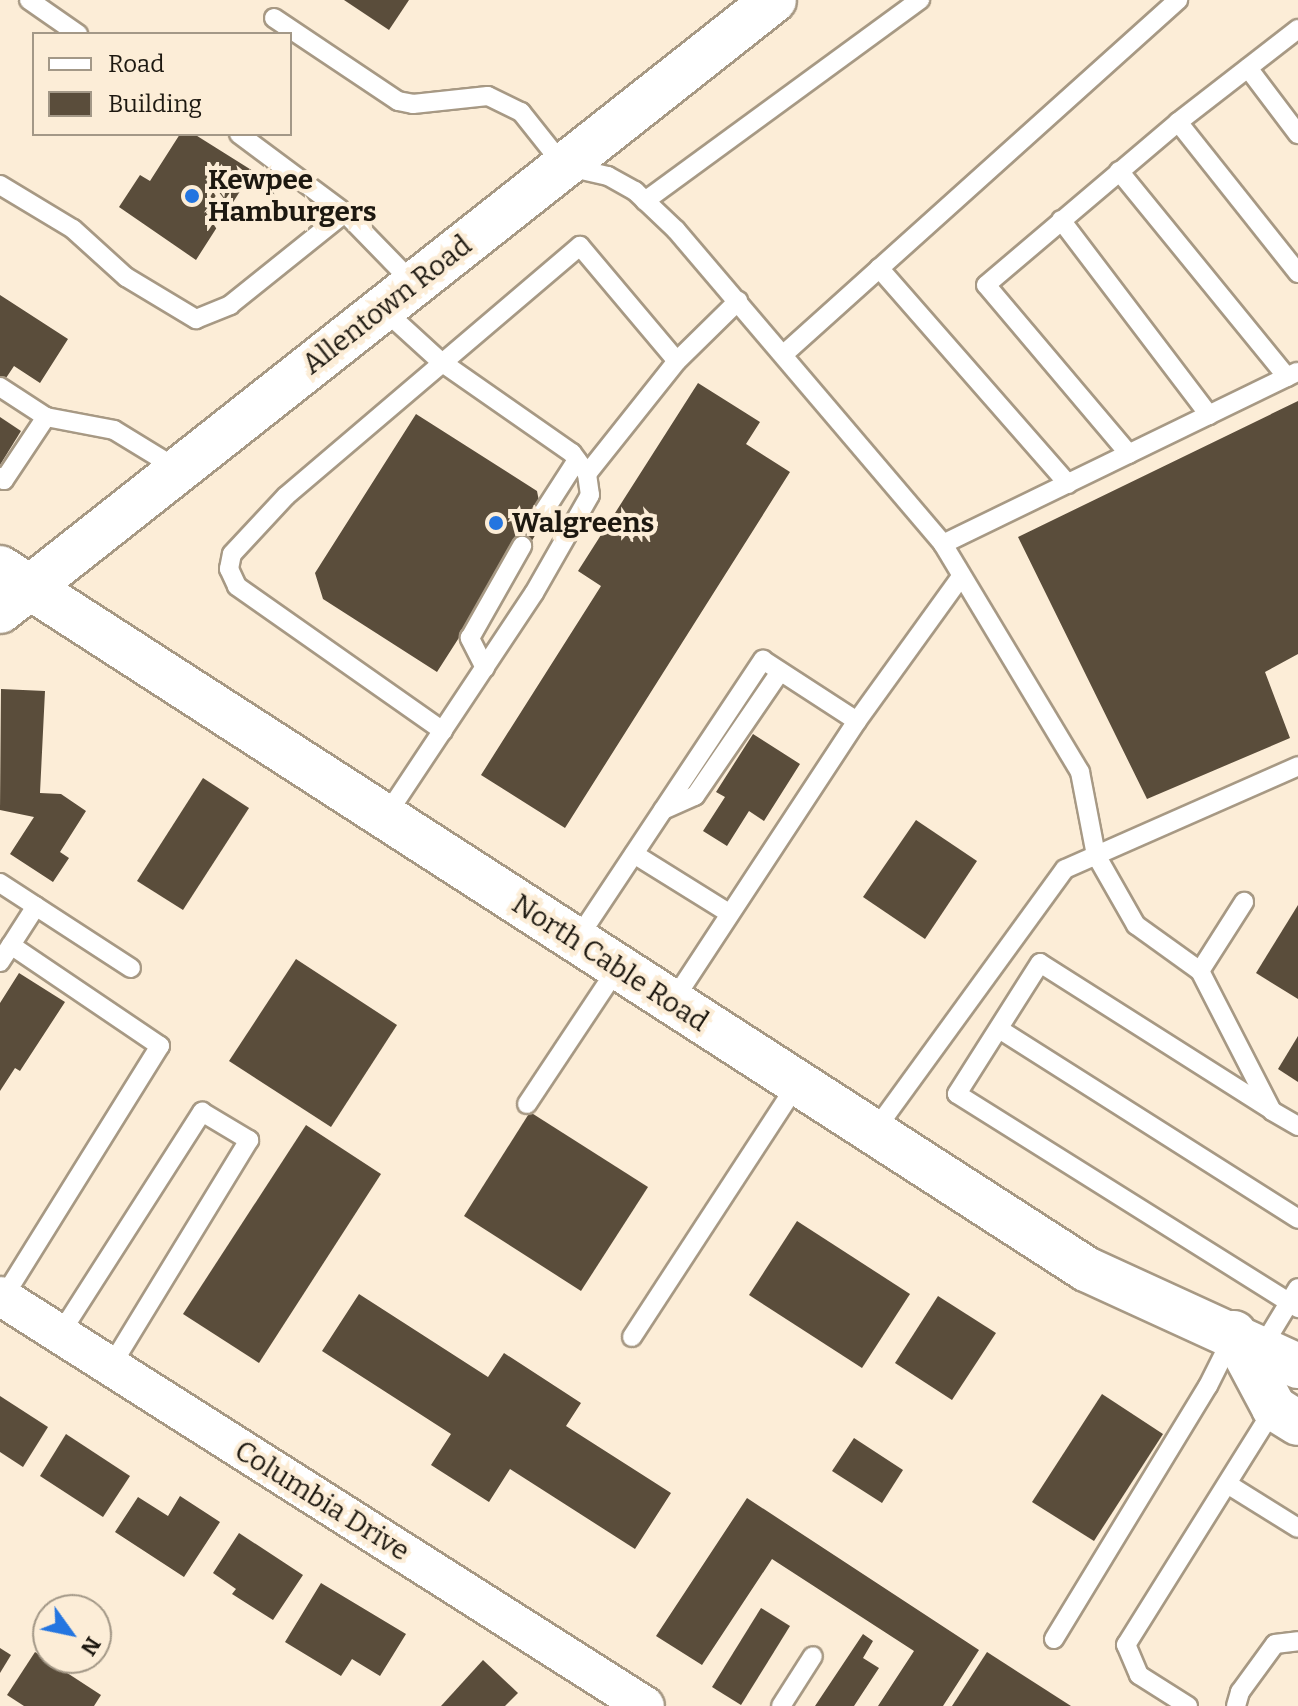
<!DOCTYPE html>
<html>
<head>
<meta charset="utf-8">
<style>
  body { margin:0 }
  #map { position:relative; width:1298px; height:1706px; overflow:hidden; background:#fcedd7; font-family:Bitter,serif }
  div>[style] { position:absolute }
  .building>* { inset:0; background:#5a4d3b }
  .roads { filter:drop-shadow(2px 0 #a79984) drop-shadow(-2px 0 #a79984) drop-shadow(0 2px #a79984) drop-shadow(0 -2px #a79984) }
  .lane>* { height:18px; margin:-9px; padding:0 9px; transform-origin:9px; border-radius:9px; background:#fff }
  .street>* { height:38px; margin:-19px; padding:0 19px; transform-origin:19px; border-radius:19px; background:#fff }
  .secondary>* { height:44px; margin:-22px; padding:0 22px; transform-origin:22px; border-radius:22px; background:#fff }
  .dots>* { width:22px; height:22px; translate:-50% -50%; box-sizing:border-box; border:4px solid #fcedd7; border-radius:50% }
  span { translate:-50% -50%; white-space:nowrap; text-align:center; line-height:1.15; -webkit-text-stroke:8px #fcedd7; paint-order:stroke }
  .poi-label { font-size:28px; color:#1d1810; font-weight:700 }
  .left { translate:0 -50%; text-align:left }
  .street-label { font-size:28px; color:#1d1810 }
  .legend { position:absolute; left:32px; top:32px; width:260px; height:104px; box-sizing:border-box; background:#fcedd7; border:2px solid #a39887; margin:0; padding:10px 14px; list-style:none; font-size:24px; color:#1d1810 }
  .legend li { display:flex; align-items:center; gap:16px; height:40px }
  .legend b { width:40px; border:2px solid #a39887 }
  .north { position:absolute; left:32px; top:1594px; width:80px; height:80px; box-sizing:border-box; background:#fcedd7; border:2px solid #a39887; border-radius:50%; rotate:123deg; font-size:22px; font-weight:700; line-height:32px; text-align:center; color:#1d1810 }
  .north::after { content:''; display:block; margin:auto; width:28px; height:36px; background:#2475e0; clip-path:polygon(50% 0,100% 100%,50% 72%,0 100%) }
</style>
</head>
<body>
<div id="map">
  <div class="building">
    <div style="clip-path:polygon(344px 0,409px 0,389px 30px)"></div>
    <div style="clip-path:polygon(180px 134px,194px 134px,253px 171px,196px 260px,119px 207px,140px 175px,150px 181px)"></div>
    <div style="clip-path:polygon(0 295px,68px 339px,40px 383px,14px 366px,0 387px)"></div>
    <div style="clip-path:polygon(698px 383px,760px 422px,746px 444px,790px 472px,565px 828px,481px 775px,601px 586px,578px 571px)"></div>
    <div style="clip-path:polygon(1298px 401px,1298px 654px,1265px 672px,1290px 738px,1147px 799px,1018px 537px)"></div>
    <div style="clip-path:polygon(416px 414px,537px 491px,543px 522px,527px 549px,519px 544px,437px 672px,323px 599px,315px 573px)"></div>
    <div style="clip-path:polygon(0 417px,21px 431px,0 465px)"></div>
    <div style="clip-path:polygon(1px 689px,45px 691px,40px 793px,61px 794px,86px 811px,60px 852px,69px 858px,53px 882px,10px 854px,34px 817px,0 810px)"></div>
    <div style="clip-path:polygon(753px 734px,800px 764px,764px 821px,749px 811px,727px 846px,703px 831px,725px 797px,716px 792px)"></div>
    <div style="clip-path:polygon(203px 778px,249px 808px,183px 910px,137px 881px)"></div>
    <div style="clip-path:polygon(916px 820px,977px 861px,925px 939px,863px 897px)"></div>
    <div style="clip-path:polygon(1298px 905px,1298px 999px,1256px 973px)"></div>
    <div style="clip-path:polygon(296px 959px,397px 1025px,331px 1127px,229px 1061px)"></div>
    <div style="clip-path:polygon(19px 973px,65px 1002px,20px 1071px,15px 1068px,0 1091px,0 1003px)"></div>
    <div style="clip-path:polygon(1298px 1036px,1298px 1082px,1278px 1069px)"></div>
    <div style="clip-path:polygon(530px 1112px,648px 1187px,581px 1291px,464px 1216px)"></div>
    <div style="clip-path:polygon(306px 1125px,381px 1174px,259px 1363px,183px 1314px)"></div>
    <div style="clip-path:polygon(797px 1221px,910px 1294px,862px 1368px,749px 1295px)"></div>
    <div style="clip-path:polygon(359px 1294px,488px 1377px,504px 1353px,581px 1403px,566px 1426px,671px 1493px,635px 1549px,510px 1469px,489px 1502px,431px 1465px,451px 1434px,322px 1351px)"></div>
    <div style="clip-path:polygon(938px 1296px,996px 1333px,952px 1400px,895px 1363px)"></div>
    <div style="clip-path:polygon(1102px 1394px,1163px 1434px,1094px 1541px,1032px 1502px)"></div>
    <div style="clip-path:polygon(0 1396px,48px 1427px,23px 1467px,0 1452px)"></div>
    <div style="clip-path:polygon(66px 1434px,130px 1476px,103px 1517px,40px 1476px)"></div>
    <div style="clip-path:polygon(854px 1438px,903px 1470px,882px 1503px,832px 1471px)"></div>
    <div style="clip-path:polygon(180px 1496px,220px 1522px,184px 1577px,115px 1532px,138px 1497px,168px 1516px)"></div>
    <div style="clip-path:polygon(747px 1498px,979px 1650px,943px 1706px,878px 1706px,914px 1651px,772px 1559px,702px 1665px,656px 1636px)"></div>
    <div style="clip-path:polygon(239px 1533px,303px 1575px,273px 1620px,232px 1594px,236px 1589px,213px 1573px)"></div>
    <div style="clip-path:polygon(321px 1583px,406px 1634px,380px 1676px,352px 1659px,341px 1676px,285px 1642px)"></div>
    <div style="clip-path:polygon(761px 1608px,790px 1626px,741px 1705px,712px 1687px)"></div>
    <div style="clip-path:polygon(863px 1634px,873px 1641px,863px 1658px,879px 1668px,854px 1706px,815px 1706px)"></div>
    <div style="clip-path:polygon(0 1648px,11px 1655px,0 1673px)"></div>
    <div style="clip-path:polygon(35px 1652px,101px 1695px,94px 1706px,24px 1706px,7px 1695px)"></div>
    <div style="clip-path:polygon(987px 1652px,1071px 1706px,952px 1706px)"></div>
    <div style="clip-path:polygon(483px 1660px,518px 1693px,505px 1706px,441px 1706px)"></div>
  </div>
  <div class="roads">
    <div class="lane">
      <div style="left:29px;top:0;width:60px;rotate:34.8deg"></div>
      <div style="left:274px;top:18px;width:149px;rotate:33.8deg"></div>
      <div style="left:398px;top:101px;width:15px;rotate:11deg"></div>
      <div style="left:413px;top:104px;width:75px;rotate:-6.1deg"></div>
      <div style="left:488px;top:96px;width:37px;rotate:26deg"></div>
      <div style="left:521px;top:112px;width:69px;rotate:51.5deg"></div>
      <div style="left:564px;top:166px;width:45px;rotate:12.8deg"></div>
      <div style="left:608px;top:176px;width:31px;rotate:29deg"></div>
      <div style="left:635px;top:191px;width:57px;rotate:43.6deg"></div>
      <div style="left:676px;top:230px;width:412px;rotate:49.6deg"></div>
      <div style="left:943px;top:544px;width:266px;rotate:59deg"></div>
      <div style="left:1080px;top:772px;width:85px;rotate:79.1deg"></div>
      <div style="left:1096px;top:855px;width:81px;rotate:60.3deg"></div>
      <div style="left:1136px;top:925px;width:79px;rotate:35.7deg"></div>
      <div style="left:1200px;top:971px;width:157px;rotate:62.8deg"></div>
      <div style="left:1272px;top:1111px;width:30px;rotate:30deg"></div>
      <div style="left:1248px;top:68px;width:83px;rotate:52.9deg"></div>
      <div style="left:1178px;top:122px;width:193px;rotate:51.5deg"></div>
      <div style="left:239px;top:134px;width:132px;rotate:36.7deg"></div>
      <div style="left:345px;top:213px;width:99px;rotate:45.8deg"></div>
      <div style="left:1119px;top:171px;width:266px;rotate:50.8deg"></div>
      <div style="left:0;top:185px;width:85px;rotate:31.1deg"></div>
      <div style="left:73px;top:229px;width:72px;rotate:42.2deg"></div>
      <div style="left:126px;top:277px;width:82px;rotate:31deg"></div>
      <div style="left:196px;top:319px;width:37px;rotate:-22deg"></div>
      <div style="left:230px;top:305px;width:147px;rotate:-38.7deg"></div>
      <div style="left:645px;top:201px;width:341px;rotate:-36.2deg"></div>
      <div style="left:1061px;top:220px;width:245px;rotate:52.8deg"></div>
      <div style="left:879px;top:268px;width:287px;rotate:48.8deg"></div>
      <div style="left:383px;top:309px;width:77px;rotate:42.4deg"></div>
      <div style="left:440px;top:361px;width:161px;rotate:34.9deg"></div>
      <div style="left:572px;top:453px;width:26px;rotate:54deg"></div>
      <div style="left:587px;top:474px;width:21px;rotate:82deg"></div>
      <div style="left:590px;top:495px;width:113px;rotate:119.7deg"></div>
      <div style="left:534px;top:593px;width:269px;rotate:123.6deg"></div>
      <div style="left:784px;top:354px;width:530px;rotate:-41.94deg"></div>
      <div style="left:0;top:387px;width:55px;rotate:33.1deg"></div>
      <div style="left:46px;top:417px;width:69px;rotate:10.8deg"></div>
      <div style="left:114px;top:430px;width:75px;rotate:31.4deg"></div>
      <div style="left:1129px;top:454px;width:221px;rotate:-130.2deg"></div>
      <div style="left:986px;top:285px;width:252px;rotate:-40.3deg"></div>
      <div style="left:1178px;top:122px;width:152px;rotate:-37.8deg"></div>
      <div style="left:587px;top:474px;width:144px;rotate:-51.5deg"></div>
      <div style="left:0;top:477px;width:5px;rotate:37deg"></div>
      <div style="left:4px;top:480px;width:76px;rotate:-56.3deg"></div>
      <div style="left:539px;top:519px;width:70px;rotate:-57.2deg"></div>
      <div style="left:943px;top:544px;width:394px;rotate:-25.9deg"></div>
      <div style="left:485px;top:668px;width:34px;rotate:-117deg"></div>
      <div style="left:470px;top:638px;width:106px;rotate:-60.5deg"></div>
      <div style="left:443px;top:731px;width:252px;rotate:-144.9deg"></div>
      <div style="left:237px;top:586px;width:19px;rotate:-115deg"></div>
      <div style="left:229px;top:569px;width:15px;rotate:-79deg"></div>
      <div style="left:232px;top:554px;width:79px;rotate:-47deg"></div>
      <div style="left:286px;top:496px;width:386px;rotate:-40.4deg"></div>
      <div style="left:580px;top:246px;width:150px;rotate:49.9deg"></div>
      <div style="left:677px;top:361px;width:86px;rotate:-44.5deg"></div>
      <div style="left:663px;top:810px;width:35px;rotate:-24deg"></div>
      <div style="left:695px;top:796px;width:150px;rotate:-55.6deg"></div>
      <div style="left:634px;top:854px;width:110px;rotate:31.9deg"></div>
      <div style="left:0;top:883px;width:156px;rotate:33deg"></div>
      <div style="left:576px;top:941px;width:338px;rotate:-56.4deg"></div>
      <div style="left:763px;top:660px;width:112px;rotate:33deg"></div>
      <div style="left:0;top:962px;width:20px;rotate:-57deg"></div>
      <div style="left:1200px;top:971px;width:82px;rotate:-57.5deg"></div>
      <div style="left:673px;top:1001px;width:335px;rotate:-56.7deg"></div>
      <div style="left:857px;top:721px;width:178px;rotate:-54.2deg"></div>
      <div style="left:999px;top:1029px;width:354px;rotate:32.4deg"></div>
      <div style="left:527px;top:1104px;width:164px;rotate:-56.4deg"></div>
      <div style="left:1270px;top:1109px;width:272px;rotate:-147.6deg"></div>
      <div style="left:1040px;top:963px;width:155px;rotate:122.4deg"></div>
      <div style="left:957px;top:1094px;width:403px;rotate:32.1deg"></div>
      <div style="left:873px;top:1133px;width:326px;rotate:-54deg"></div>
      <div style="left:1065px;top:869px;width:255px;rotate:-23.8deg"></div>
      <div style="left:3px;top:1298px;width:297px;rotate:-58.1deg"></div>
      <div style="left:160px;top:1046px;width:180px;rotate:-145.9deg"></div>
      <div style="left:11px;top:945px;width:46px;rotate:-57.3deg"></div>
      <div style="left:60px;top:1334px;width:264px;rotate:-57.4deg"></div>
      <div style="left:202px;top:1112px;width:55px;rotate:30.8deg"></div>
      <div style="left:249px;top:1140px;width:265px;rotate:121.4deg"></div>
      <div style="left:632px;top:1337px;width:302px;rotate:-56.9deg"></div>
      <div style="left:1261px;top:1349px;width:71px;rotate:-58.8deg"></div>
      <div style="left:1229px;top:1485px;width:81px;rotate:31.9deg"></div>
      <div style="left:1054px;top:1639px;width:296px;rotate:-58.7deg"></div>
      <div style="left:1208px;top:1386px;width:56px;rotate:-63.4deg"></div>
      <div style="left:781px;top:1706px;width:59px;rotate:-57.4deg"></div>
      <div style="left:1188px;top:1706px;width:58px;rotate:-147.7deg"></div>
      <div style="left:1139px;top:1675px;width:33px;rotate:-113deg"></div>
      <div style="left:1126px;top:1645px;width:279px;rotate:-58deg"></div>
      <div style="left:1236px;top:1706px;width:15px;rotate:-74deg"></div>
      <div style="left:1240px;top:1692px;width:59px;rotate:-53.9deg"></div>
      <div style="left:1275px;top:1644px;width:23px;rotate:-7deg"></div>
    </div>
    <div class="street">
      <div style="left:0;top:1296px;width:764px;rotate:32.44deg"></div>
    </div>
    <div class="secondary">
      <div style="left:0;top:568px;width:1293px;rotate:32.84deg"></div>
      <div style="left:1086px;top:1269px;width:233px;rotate:24.6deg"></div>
      <div style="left:0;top:611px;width:986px;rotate:-38.29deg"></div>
      <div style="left:1234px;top:1333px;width:85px;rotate:61.9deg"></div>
      <div style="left:1274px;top:1408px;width:28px;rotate:32deg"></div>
    </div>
  </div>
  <div class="dots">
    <div style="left:192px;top:196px;background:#2475e0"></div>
    <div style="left:496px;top:523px;background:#2475e0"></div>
  </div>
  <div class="poi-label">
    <span class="left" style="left:208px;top:196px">Kewpee<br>Hamburgers</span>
    <span class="left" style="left:512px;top:523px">Walgreens</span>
  </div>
  <div class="street-label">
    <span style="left:387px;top:305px;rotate:-38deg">Allentown Road</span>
    <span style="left:610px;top:963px;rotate:33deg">North Cable Road</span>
    <span style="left:322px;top:1501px;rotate:32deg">Columbia Drive</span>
  </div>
  <ul class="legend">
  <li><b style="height:10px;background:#fff"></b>Road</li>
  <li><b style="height:22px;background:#5a4d3b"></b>Building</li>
  </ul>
  <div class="north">N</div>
</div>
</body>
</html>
